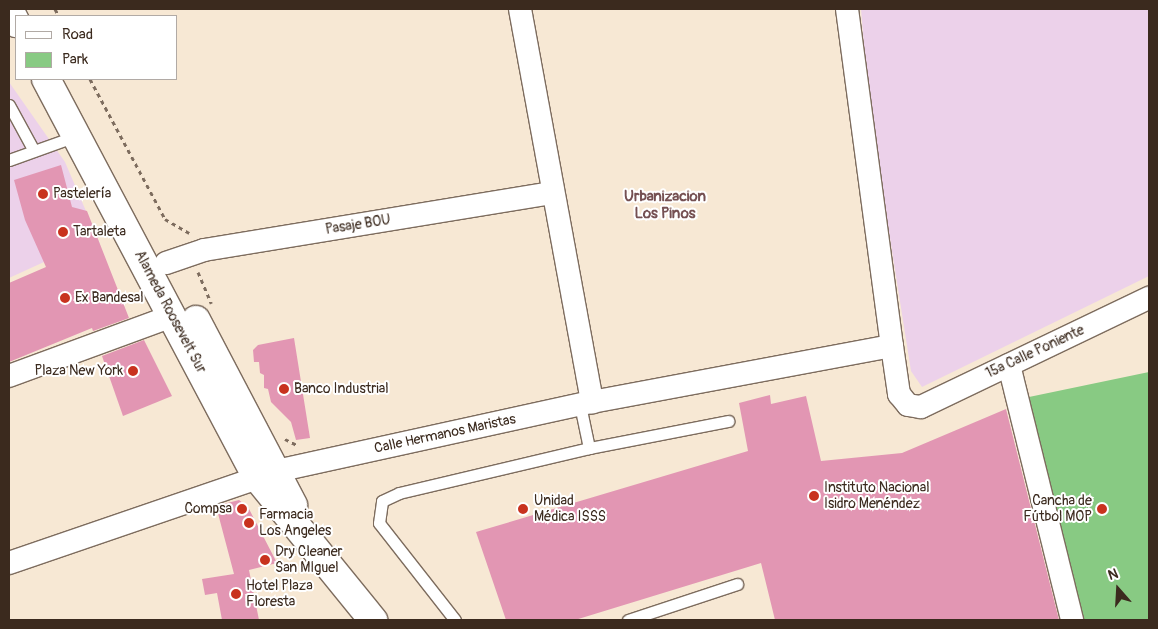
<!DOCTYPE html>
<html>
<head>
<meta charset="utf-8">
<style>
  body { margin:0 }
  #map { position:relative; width:1158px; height:629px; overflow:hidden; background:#f7e8d4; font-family:Pangolin,sans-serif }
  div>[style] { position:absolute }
  .built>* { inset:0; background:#ecd1ea }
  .green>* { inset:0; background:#88ca83 }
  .building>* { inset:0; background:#e296b3 }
  .path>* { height:3px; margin-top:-1.5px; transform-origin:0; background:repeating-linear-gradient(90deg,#7d6c5e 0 4px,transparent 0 8px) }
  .roads { filter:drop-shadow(1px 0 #7d6c5e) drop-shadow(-1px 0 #7d6c5e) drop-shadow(0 1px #7d6c5e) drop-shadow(0 -1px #7d6c5e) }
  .lane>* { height:11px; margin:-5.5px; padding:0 5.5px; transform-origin:5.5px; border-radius:5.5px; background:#fff }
  .street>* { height:22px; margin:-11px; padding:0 11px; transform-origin:11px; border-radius:11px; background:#fff }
  .highway>* { height:28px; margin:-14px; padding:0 14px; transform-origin:14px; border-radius:14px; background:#fff }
  .dots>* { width:14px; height:14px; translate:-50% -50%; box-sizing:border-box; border:2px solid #fff; border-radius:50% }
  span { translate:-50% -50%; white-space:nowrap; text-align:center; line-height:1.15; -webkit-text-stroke:4px #fff; paint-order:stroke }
  .poi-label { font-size:14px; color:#3b2a1e }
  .left { translate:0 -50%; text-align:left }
  .right { translate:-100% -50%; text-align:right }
  .street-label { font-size:14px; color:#3b2a1e }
  .neighbourhood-label { font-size:15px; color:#755052; font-weight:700 }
  .frame { position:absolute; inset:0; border:10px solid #3b2a1e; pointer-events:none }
  .legend { position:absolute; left:15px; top:15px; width:162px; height:65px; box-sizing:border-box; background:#fff; border:1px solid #b1aaa5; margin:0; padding:6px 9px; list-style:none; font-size:15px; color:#3b2a1e }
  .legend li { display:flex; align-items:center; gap:10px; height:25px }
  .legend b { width:25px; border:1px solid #b1aaa5 }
  .north { position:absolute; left:1093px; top:564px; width:50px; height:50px; -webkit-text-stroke:4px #fff; paint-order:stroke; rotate:341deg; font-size:14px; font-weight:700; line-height:20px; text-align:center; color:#3b2a1e }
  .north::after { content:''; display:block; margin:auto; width:18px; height:22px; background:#3b2a1e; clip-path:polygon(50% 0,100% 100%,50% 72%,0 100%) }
</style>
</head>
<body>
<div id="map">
  <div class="built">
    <div style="clip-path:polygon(861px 9px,1149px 9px,1149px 276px,922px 387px,911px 371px,869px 105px)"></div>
    <div style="clip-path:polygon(9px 82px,65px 162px,100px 244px,44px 262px,9px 278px)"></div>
  </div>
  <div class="green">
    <div style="clip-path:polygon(1149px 372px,1149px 620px,1081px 620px,1029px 397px)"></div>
  </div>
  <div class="building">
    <div style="clip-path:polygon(61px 165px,72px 207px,87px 211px,129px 318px,93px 331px,92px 328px,9px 362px,9px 283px,46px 267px,25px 220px,14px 180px)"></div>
    <div style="clip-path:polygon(294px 338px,310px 438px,296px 440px,291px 422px,271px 402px,268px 389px,264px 388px,264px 375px,260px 373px,259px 362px,254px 362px,253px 350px,258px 345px)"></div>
    <div style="clip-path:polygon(144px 340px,172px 396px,123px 416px,102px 356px)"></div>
    <div style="clip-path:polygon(770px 395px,771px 404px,806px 396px,821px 461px,902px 453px,1006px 409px,1059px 620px,775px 620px,761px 563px,575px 620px,506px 620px,476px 532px,748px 451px,739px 403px)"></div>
    <div style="clip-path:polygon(239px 500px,248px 507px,277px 563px,249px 570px,259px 620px,222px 620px,217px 593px,205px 595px,202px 579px,234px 574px,216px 506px)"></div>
  </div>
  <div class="path">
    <div style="left:55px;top:9px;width:8px;rotate:60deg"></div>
    <div style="left:90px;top:79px;width:159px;rotate:61.8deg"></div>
    <div style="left:165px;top:219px;width:28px;rotate:30deg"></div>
    <div style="left:198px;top:272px;width:34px;rotate:67deg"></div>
    <div style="left:285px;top:439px;width:13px;rotate:27deg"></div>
  </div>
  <div class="roads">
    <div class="lane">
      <div style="left:9px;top:105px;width:52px;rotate:61.5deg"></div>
      <div style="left:9px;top:160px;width:59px;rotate:-19.7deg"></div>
      <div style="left:65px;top:140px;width:14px;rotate:-4deg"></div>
      <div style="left:580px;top:405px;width:44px;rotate:78.2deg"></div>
      <div style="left:455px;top:620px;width:123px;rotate:-128.1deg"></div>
      <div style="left:379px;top:523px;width:22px;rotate:-82deg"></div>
      <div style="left:382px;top:501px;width:19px;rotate:-25deg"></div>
      <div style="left:399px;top:493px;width:195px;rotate:-13.3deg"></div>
      <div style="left:589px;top:448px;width:142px;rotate:-11deg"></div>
      <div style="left:628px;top:620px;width:115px;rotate:-18.3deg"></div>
    </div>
    <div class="street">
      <div style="left:520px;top:9px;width:400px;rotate:79.6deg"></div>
      <div style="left:847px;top:9px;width:340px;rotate:82.4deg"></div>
      <div style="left:892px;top:346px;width:49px;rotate:81.7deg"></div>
      <div style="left:899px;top:394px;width:14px;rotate:51deg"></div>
      <div style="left:908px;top:405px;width:13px;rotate:9deg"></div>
      <div style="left:921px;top:407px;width:253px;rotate:-25.6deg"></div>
      <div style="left:166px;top:263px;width:40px;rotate:-18.9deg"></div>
      <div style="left:204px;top:250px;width:353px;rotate:-9.3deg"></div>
      <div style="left:1009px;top:365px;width:263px;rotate:76.1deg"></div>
      <div style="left:9px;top:376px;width:174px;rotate:-20.2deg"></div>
      <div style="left:9px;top:563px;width:283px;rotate:-18.9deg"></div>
      <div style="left:277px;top:471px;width:322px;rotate:-12.4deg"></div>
      <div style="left:592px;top:402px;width:305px;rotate:-10.6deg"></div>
    </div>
    <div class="highway">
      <div style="left:9px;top:9px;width:16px;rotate:63deg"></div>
      <div style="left:46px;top:79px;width:449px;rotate:62.1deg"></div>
      <div style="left:256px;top:476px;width:186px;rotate:50.9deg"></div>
      <div style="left:196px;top:320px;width:209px;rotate:62.3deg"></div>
    </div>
  </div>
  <div class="dots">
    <div style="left:43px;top:194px;background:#c8321e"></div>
    <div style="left:63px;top:232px;background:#c8321e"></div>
    <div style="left:65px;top:298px;background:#c8321e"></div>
    <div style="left:133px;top:371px;background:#c8321e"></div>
    <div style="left:284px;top:389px;background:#c8321e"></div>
    <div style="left:814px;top:496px;background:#c8321e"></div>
    <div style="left:242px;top:509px;background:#c8321e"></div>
    <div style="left:523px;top:509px;background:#c8321e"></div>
    <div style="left:1102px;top:509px;background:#c8321e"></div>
    <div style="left:249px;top:523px;background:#c8321e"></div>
    <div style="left:265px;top:560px;background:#c8321e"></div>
    <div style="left:236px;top:594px;background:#c8321e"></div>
  </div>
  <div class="poi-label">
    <span class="left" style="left:53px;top:194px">Pastelería</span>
    <span class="left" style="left:73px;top:232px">Tartaleta</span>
    <span class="left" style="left:75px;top:298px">Ex Bandesal</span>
    <span class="right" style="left:123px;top:371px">Plaza New York</span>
    <span class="left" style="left:294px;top:389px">Banco Industrial</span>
    <span class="left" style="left:824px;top:496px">Instituto Nacional<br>Isidro Menéndez</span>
    <span class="left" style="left:534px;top:509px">Unidad<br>Médica ISSS</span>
    <span class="right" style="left:1092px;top:509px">Cancha de<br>Fútbol MOP</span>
    <span class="right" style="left:232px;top:509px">Compsa</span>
    <span class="left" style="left:259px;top:523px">Farmacia<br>Los Angeles</span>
    <span class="left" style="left:275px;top:560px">Dry Cleaner<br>San MIguel</span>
    <span class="left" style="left:246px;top:594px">Hotel Plaza<br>Floresta</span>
  </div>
  <div class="street-label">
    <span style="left:358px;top:225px;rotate:-9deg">Pasaje BOU</span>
    <span style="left:170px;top:312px;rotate:62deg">Alameda Roosevelt Sur</span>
    <span style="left:1035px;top:352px;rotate:-25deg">15a Calle Poniente</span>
    <span style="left:445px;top:434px;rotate:-12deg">Calle Hermanos Maristas</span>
  </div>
  <div class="neighbourhood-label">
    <span style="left:665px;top:205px">Urbanizacion<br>Los Pinos</span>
  </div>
  <div class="frame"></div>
  <ul class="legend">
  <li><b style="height:6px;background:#fff"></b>Road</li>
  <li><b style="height:14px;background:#88ca83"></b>Park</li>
  </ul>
  <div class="north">N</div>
</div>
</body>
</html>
